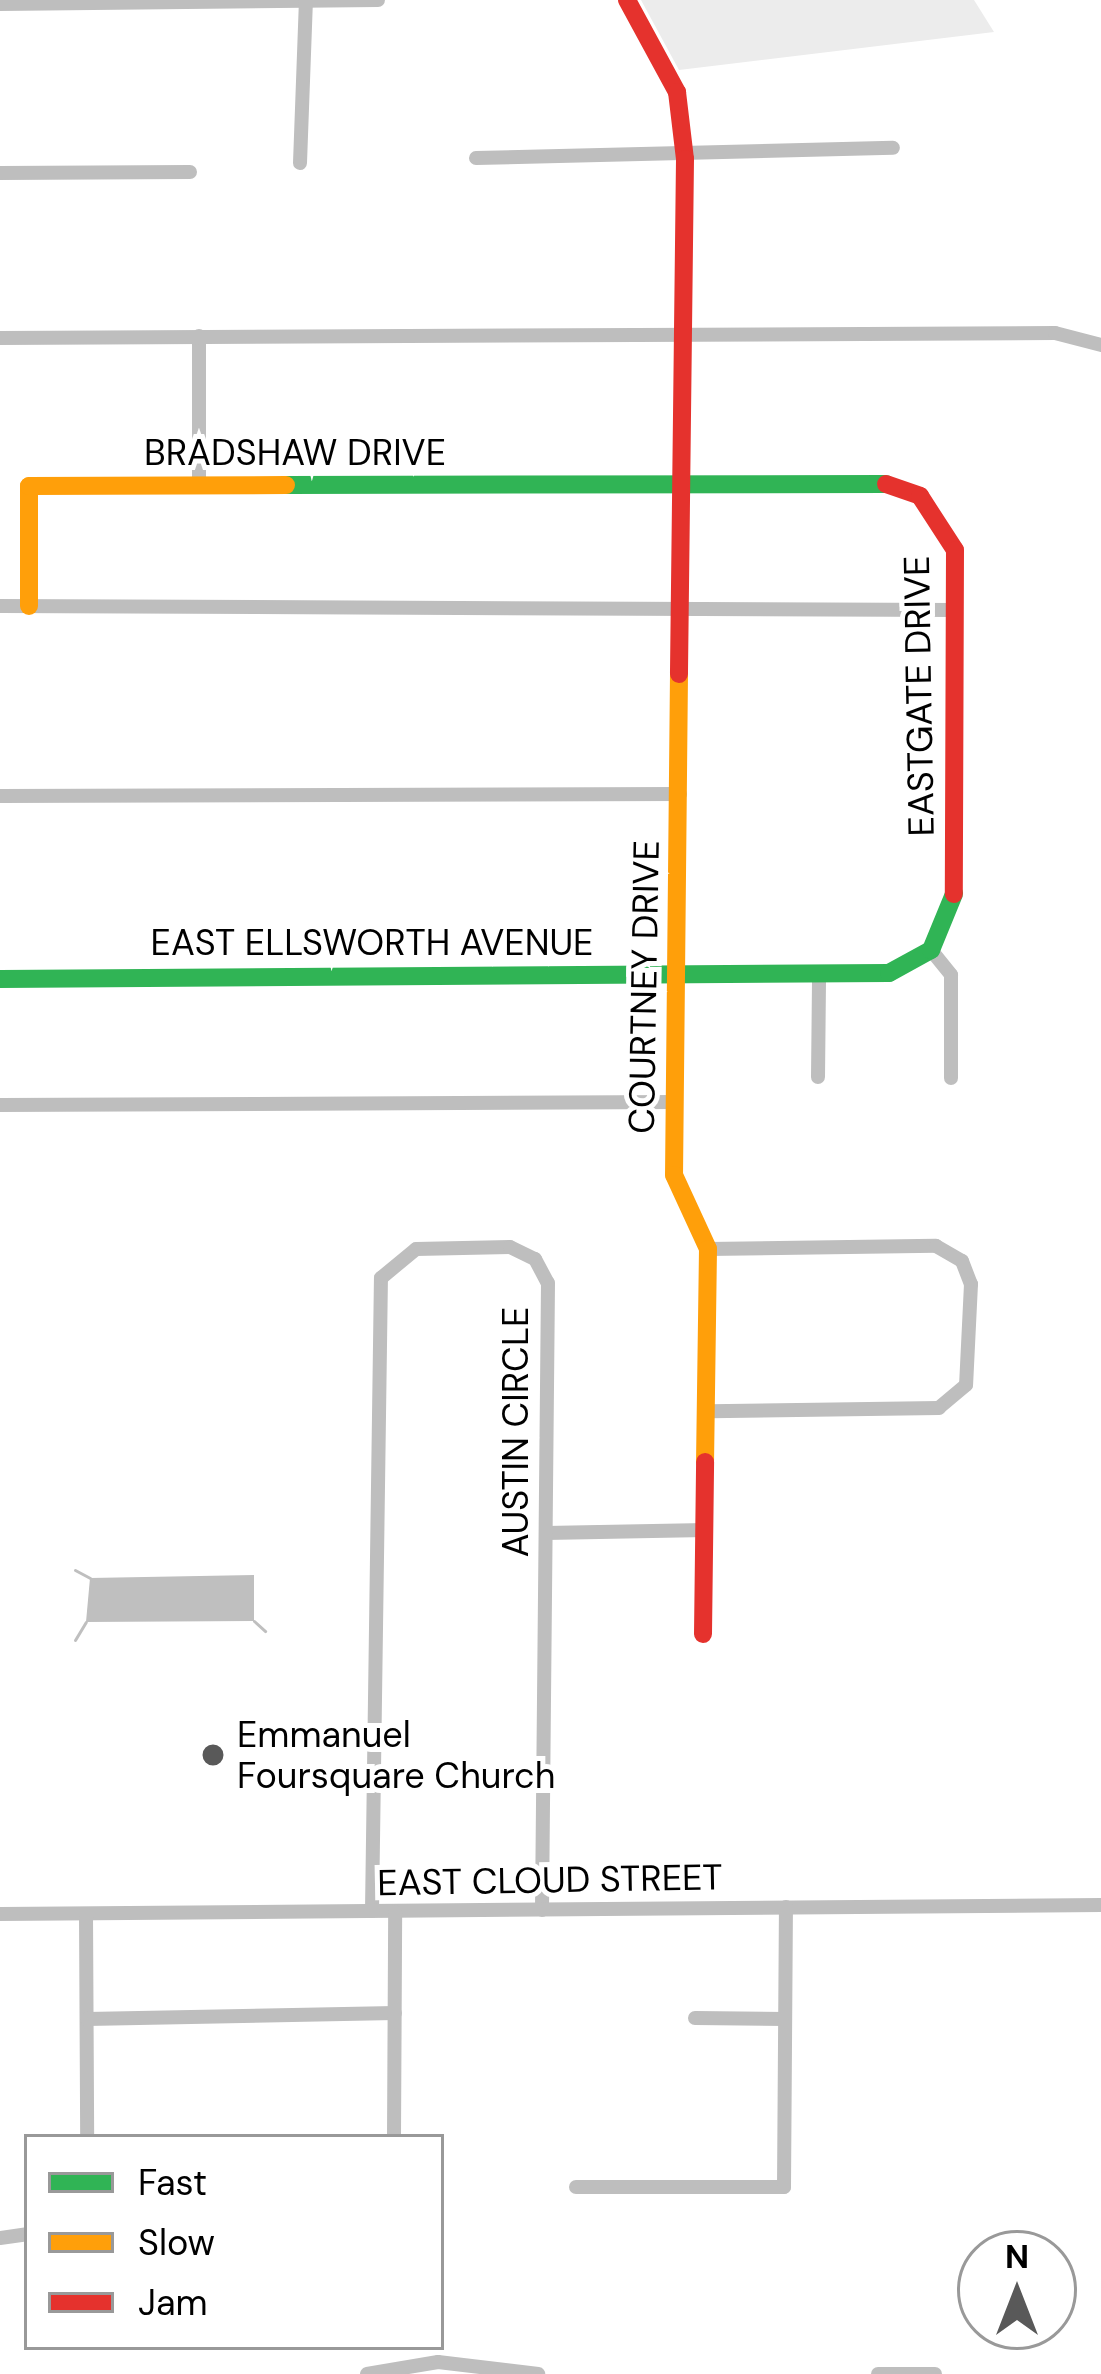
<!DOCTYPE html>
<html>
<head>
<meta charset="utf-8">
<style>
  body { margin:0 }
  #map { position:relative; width:1101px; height:2374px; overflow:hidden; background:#fff; font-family:"DM Sans",sans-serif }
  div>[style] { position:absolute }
  .green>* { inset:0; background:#ececec }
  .water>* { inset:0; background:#bfbfbf }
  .stream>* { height:3px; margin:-1.5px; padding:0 1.5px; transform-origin:1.5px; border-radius:1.5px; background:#bfbfbf }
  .street>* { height:14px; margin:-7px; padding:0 7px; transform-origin:7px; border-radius:7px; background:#bebebe }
  .fast>* { height:18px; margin:-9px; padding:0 9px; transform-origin:9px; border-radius:9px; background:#30b455 }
  .slow>* { height:18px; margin:-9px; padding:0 9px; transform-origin:9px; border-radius:9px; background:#ff9f0a }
  .jam>* { height:18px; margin:-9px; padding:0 9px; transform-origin:9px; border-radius:9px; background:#e5322d }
  .dots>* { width:33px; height:33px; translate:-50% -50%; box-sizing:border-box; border:6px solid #fff; border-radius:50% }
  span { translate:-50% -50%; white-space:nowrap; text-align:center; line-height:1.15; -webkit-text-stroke:10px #fff; paint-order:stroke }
  .street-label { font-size:36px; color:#000 }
  .poi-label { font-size:36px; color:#000 }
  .left { translate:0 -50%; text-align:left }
  .legend { position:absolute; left:24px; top:2134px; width:420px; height:216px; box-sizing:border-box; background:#fff; border:3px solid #999; margin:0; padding:15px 21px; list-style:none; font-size:36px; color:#000 }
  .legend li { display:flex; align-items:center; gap:24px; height:60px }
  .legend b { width:60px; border:3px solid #999 }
  .north { position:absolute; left:957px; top:2230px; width:120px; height:120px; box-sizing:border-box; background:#fff; border:3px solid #999; border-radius:50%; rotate:0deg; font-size:33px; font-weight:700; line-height:48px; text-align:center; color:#000 }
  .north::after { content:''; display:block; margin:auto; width:42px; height:54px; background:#595959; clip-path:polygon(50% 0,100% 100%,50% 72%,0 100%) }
</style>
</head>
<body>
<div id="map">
  <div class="green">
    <div style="clip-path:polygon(641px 0,974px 0,994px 32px,679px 70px)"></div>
  </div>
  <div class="water">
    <div style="clip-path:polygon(254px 1575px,254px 1621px,86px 1622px,90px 1578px)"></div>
  </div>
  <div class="stream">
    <div style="left:75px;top:1570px;width:17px;rotate:28deg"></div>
    <div style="left:254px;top:1621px;width:15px;rotate:42deg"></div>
    <div style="left:75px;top:1640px;width:21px;rotate:-59deg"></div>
  </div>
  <div class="street">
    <div style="left:0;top:4px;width:378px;rotate:-0.6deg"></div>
    <div style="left:476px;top:158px;width:417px;rotate:-1.4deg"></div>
    <div style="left:300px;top:163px;width:163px;rotate:-87.9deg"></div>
    <div style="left:0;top:173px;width:190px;rotate:-0.3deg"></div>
    <div style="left:199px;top:336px;width:150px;rotate:90deg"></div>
    <div style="left:0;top:338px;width:1055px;rotate:-0.27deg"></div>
    <div style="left:1055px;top:333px;width:48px;rotate:14.6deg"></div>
    <div style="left:0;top:606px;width:955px;rotate:0.24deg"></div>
    <div style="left:0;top:796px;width:680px;rotate:-0.17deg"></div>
    <div style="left:931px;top:950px;width:32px;rotate:51deg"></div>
    <div style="left:951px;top:975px;width:103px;rotate:90deg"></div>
    <div style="left:818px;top:1077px;width:103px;rotate:-89.4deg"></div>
    <div style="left:0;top:1105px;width:675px;rotate:-0.25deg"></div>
    <div style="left:708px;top:1249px;width:228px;rotate:-0.8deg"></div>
    <div style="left:936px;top:1246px;width:30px;rotate:30deg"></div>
    <div style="left:962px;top:1261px;width:25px;rotate:69deg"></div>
    <div style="left:971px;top:1284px;width:101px;rotate:92.8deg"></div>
    <div style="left:966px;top:1385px;width:35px;rotate:140deg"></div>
    <div style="left:939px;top:1408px;width:229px;rotate:179.2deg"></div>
    <div style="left:546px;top:1533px;width:160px;rotate:-1.1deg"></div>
    <div style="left:372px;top:1911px;width:633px;rotate:-89.19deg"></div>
    <div style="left:381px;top:1278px;width:45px;rotate:-39.6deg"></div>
    <div style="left:416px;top:1249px;width:94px;rotate:-1.2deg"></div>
    <div style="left:510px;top:1247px;width:28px;rotate:26deg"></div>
    <div style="left:535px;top:1259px;width:27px;rotate:62deg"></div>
    <div style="left:548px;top:1283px;width:627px;rotate:90.55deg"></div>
    <div style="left:0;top:1914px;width:1101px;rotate:-0.47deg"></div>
    <div style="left:86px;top:1914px;width:223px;rotate:89.7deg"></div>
    <div style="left:695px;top:2018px;width:90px;rotate:0.6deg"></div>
    <div style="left:87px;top:2019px;width:308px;rotate:-1.1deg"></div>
    <div style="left:394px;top:2137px;width:225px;rotate:-89.7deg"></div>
    <div style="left:576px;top:2187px;width:208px"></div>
    <div style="left:784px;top:2187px;width:280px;rotate:-89.6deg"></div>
    <div style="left:0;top:2238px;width:27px;rotate:-8deg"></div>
    <div style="left:367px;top:2374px;width:72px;rotate:-9.6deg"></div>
    <div style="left:438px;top:2362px;width:101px;rotate:6.8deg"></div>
    <div style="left:878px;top:2374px;width:57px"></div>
  </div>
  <div class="fast">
    <div style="left:286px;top:485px;width:600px;rotate:-0.1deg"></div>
    <div style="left:0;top:979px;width:889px;rotate:-0.39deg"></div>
    <div style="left:889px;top:973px;width:48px;rotate:-28.7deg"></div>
    <div style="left:931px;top:950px;width:61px;rotate:-67.7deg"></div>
  </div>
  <div class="slow">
    <div style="left:29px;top:606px;width:120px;rotate:-90deg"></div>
    <div style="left:29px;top:486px;width:257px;rotate:-0.2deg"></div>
    <div style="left:679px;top:674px;width:501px;rotate:90.57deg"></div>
    <div style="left:674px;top:1175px;width:81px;rotate:65.3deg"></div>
    <div style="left:708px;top:1249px;width:213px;rotate:90.8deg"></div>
  </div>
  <div class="jam">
    <div style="left:627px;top:0;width:105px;rotate:61.5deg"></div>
    <div style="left:677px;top:92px;width:67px;rotate:83.2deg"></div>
    <div style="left:685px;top:159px;width:515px;rotate:90.67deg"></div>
    <div style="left:886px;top:484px;width:36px;rotate:19deg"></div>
    <div style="left:920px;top:496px;width:64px;rotate:57.1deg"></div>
    <div style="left:955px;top:550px;width:344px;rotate:90.2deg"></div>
    <div style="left:703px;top:1634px;width:172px;rotate:-89.3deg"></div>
  </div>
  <div class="dots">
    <div style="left:213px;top:1755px;background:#595959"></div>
  </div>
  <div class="street-label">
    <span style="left:295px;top:453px">BRADSHAW DRIVE</span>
    <span style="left:919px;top:696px;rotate:-91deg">EASTGATE DRIVE</span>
    <span style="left:372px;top:943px">EAST ELLSWORTH AVENUE</span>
    <span style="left:644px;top:987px;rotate:-89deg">COURTNEY DRIVE</span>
    <span style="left:516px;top:1432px;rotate:-90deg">AUSTIN CIRCLE</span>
    <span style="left:550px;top:1880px;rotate:-1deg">EAST CLOUD STREET</span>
  </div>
  <div class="poi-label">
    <span class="left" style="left:237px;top:1755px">Emmanuel<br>Foursquare Church</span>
  </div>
  <ul class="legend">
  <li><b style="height:15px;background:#30b455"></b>Fast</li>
  <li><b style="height:15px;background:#ff9f0a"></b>Slow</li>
  <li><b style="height:15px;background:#e5322d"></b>Jam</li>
  </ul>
  <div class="north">N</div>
</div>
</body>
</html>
